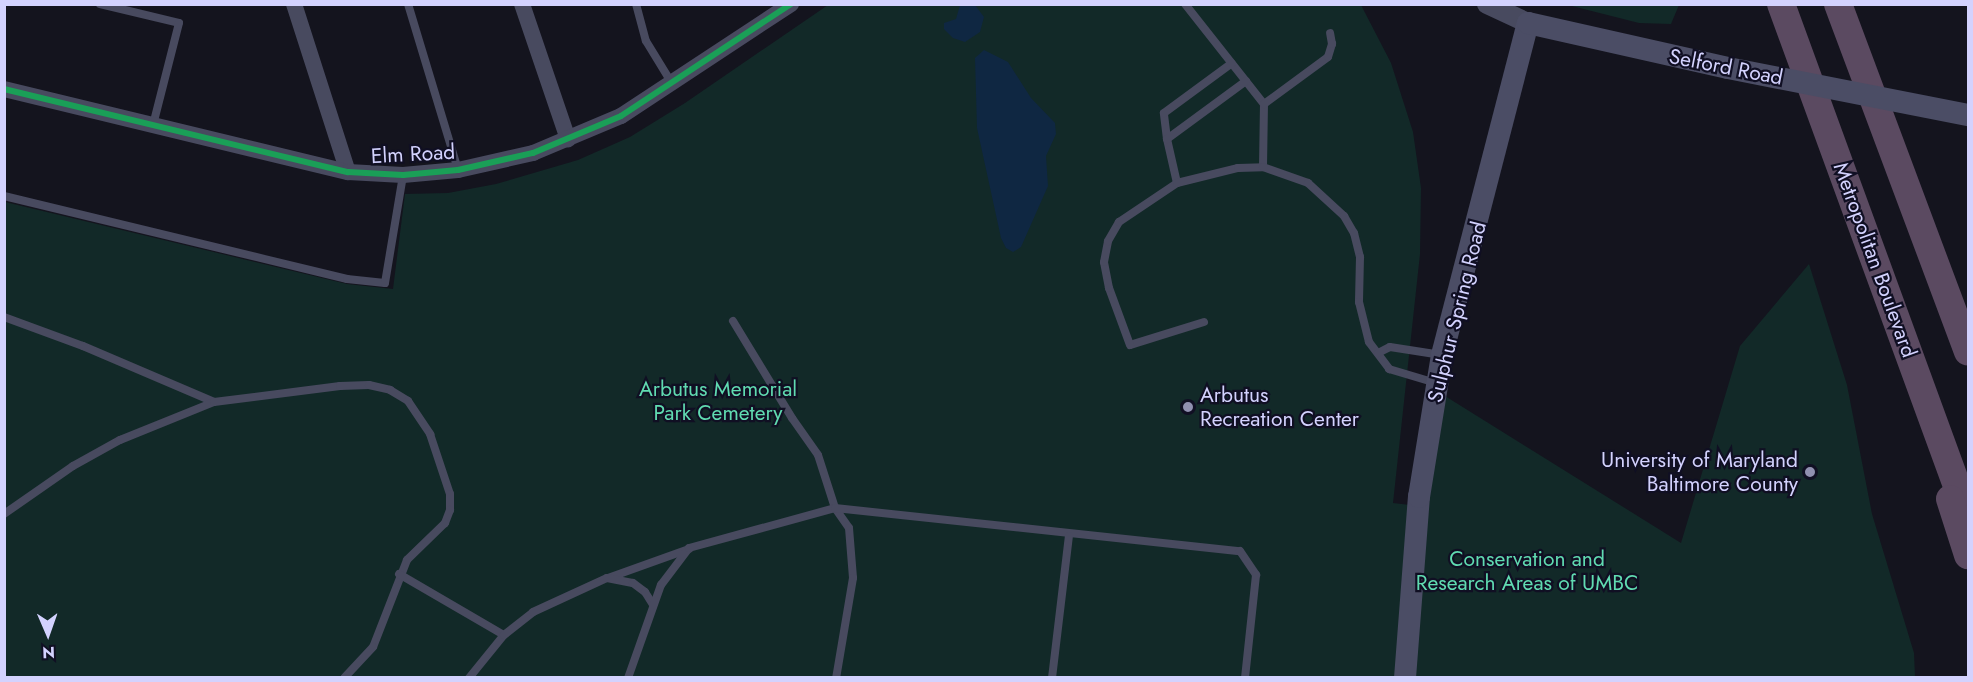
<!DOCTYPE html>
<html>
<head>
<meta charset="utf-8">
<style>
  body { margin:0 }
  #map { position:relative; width:1973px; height:682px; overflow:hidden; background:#14141e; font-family:Jost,sans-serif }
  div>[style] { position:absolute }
  .green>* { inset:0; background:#122928 }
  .water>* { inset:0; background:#0f2742 }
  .service>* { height:8px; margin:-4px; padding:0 4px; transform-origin:4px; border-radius:4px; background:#484a5f }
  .minor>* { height:16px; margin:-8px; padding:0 8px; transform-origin:8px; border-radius:8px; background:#484a5f }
  .tertiary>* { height:20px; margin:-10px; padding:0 10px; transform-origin:10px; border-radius:10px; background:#484a5f }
  .secondary>* { height:22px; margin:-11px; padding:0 11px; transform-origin:11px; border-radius:11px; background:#4b4d65 }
  .motorway>* { height:28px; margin:-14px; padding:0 14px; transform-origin:14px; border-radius:14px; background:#5b4a61 }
  .secondary-bridge>* { height:22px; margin:-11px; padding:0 11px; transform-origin:11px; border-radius:11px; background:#4b4d65 }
  .cycleway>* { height:6px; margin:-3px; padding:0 3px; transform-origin:3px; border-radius:3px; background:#1a9f57 }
  .dots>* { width:16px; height:16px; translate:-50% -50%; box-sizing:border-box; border:3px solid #100f23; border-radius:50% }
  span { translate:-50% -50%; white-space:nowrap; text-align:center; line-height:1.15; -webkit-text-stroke:4.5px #100f23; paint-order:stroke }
  .street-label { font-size:21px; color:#d3d2fe }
  .park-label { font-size:21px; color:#60dbb1 }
  .poi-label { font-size:21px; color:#d3d2fe }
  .left { translate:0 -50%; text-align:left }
  .right { translate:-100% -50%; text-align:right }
  .frame { position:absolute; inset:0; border:6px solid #d3d2fe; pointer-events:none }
  .north { position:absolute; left:18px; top:604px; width:60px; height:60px; -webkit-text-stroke:4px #100f23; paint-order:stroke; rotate:178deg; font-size:16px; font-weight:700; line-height:24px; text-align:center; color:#d3d2fe }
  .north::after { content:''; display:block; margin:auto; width:21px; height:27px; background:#d3d2fe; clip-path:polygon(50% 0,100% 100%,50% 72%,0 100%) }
</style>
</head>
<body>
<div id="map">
  <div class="green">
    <div style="clip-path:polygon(828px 5px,1361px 5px,1391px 63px,1413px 132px,1421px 188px,1420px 254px,1393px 503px,1410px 505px,1397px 677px,5px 678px,5px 202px,347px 284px,393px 289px,405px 194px,448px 193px,496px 184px,578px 160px,630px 137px,685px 103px)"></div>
    <div style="clip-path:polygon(1568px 5px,1679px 5px,1671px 24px,1639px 23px)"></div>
    <div style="clip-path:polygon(1809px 264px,1847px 385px,1872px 514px,1914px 653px,1915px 677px,1415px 678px,1427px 510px,1445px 396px,1681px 543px,1740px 346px)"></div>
  </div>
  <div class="water">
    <div style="clip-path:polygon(960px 5px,975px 5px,984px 17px,980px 32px,965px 42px,953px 38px,944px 29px,944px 23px,956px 19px)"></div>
    <div style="clip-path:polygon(984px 50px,1008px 62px,1031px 98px,1055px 123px,1056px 134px,1046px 156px,1048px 186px,1021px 247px,1013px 252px,1006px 248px,1001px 238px,977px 128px,975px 58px)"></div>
  </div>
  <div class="service">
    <div style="left:100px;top:4px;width:81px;rotate:13.5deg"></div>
    <div style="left:179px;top:23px;width:105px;rotate:104.3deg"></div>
    <div style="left:408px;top:4px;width:173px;rotate:73.2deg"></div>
    <div style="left:636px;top:4px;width:38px;rotate:75deg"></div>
    <div style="left:646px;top:41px;width:52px;rotate:58.5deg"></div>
    <div style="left:1185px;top:4px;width:127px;rotate:51.7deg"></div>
    <div style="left:1167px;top:139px;width:26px;rotate:-97deg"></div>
    <div style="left:1164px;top:113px;width:84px;rotate:-36.3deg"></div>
    <div style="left:1263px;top:167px;width:63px;rotate:-89.1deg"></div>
    <div style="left:1264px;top:104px;width:79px;rotate:-36.3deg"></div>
    <div style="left:1328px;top:57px;width:14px;rotate:-73deg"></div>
    <div style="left:1332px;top:44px;width:11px;rotate:-100deg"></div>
    <div style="left:1177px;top:183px;width:45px;rotate:-102.8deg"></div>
    <div style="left:1167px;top:139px;width:98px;rotate:-36.3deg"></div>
    <div style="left:4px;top:196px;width:353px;rotate:13.6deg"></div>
    <div style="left:347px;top:279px;width:38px;rotate:6deg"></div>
    <div style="left:385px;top:283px;width:109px;rotate:-80.5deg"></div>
    <div style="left:4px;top:317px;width:84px;rotate:20.2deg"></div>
    <div style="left:83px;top:346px;width:142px;rotate:23.1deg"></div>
    <div style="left:733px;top:321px;width:114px;rotate:58.7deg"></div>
    <div style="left:792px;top:418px;width:45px;rotate:54.9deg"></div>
    <div style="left:818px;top:455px;width:56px;rotate:72.2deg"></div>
    <div style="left:835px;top:508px;width:24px;rotate:55deg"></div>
    <div style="left:849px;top:528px;width:50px;rotate:85.4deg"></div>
    <div style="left:853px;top:578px;width:101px;rotate:99.6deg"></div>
    <div style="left:1204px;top:322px;width:77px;rotate:162.7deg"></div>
    <div style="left:1130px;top:345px;width:61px;rotate:-110.2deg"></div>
    <div style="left:1109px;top:288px;width:26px;rotate:-101deg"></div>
    <div style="left:1104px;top:262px;width:21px;rotate:-79deg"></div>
    <div style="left:1108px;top:241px;width:22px;rotate:-60deg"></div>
    <div style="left:1119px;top:222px;width:70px;rotate:-33.9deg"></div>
    <div style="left:1177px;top:183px;width:63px;rotate:-13.8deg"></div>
    <div style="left:1238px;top:168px;width:25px;rotate:-2deg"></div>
    <div style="left:1263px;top:167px;width:48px;rotate:19.6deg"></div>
    <div style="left:1308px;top:183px;width:49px;rotate:42.5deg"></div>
    <div style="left:1344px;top:216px;width:20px;rotate:60deg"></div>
    <div style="left:1354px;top:233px;width:25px;rotate:76deg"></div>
    <div style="left:1360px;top:257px;width:45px;rotate:91.3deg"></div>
    <div style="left:1359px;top:302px;width:41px;rotate:76deg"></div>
    <div style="left:1369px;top:342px;width:34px;rotate:53deg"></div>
    <div style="left:1389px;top:369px;width:49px;rotate:16.6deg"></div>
    <div style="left:1378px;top:353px;width:13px;rotate:-27deg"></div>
    <div style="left:1390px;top:347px;width:52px;rotate:8.9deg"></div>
    <div style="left:4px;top:514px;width:84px;rotate:-34.8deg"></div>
    <div style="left:73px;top:466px;width:54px;rotate:-29deg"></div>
    <div style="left:120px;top:440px;width:101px;rotate:-22deg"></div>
    <div style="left:214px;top:402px;width:127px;rotate:-7.2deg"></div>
    <div style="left:340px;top:386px;width:29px;rotate:-2deg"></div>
    <div style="left:369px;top:385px;width:22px;rotate:13deg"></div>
    <div style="left:390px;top:390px;width:21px;rotate:31deg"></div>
    <div style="left:408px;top:401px;width:40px;rotate:56deg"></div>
    <div style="left:430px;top:434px;width:63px;rotate:71.6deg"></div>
    <div style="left:450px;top:494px;width:16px;rotate:90deg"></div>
    <div style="left:450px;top:510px;width:14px;rotate:111deg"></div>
    <div style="left:445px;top:523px;width:53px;rotate:135.8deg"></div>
    <div style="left:407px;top:560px;width:93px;rotate:111.3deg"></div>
    <div style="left:373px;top:647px;width:42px;rotate:133.1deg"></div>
    <div style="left:399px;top:574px;width:121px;rotate:30.2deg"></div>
    <div style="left:608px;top:578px;width:86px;rotate:-19.7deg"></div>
    <div style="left:469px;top:678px;width:55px;rotate:-50.9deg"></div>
    <div style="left:504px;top:635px;width:37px;rotate:-38deg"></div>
    <div style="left:533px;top:612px;width:81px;rotate:-24.7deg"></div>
    <div style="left:607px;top:578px;width:26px;rotate:11deg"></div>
    <div style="left:633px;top:583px;width:15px;rotate:37deg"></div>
    <div style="left:645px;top:592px;width:15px;rotate:58deg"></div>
    <div style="left:628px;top:678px;width:99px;rotate:-70.5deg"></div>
    <div style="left:661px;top:585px;width:46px;rotate:-52.9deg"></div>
    <div style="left:689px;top:548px;width:151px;rotate:-15.3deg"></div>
    <div style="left:835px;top:508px;width:407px;rotate:6.1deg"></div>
    <div style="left:1240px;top:551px;width:29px;rotate:56deg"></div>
    <div style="left:1256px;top:575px;width:104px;rotate:96.1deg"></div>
    <div style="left:1052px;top:678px;width:143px;rotate:-83.2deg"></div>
  </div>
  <div class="minor">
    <div style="left:294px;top:4px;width:176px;rotate:72.2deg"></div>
    <div style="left:522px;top:4px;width:143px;rotate:71.2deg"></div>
    <div style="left:4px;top:89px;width:354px;rotate:13.6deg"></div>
    <div style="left:348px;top:172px;width:55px;rotate:3.1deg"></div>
    <div style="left:403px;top:175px;width:55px;rotate:-5.2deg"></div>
    <div style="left:458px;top:170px;width:77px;rotate:-12.8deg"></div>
    <div style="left:533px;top:153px;width:95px;rotate:-22.8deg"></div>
    <div style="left:621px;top:116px;width:204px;rotate:-33.4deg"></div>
  </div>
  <div class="tertiary">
    <div style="left:1487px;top:4px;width:45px;rotate:24.9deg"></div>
  </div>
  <div class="secondary">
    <div style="left:1405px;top:678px;width:182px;rotate:-85.6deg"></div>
    <div style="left:1419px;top:497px;width:144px;rotate:-80.8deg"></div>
    <div style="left:1442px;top:355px;width:343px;rotate:-75.5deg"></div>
    <div style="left:1528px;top:23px;width:205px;rotate:12.7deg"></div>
  </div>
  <div class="motorway">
    <div style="left:1781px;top:4px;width:545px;rotate:69.94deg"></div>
    <div style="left:1838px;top:4px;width:371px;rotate:69.5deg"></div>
    <div style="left:1950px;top:499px;width:59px;rotate:72.2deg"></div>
  </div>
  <div class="secondary-bridge">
    <div style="left:1728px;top:68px;width:245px;rotate:11.1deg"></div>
  </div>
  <div class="cycleway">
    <div style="left:4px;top:89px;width:354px;rotate:13.6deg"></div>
    <div style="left:348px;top:172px;width:55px;rotate:3.1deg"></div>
    <div style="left:403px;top:175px;width:55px;rotate:-5.2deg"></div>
    <div style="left:458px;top:170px;width:77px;rotate:-12.8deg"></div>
    <div style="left:533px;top:153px;width:95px;rotate:-22.8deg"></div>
    <div style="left:621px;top:116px;width:204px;rotate:-33.4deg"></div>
  </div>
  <div class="dots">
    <div style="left:1188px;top:407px;background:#9090b0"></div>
    <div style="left:1810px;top:472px;background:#9090b0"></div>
  </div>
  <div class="street-label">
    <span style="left:1726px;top:67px;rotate:11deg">Selford Road</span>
    <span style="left:413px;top:154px;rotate:-3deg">Elm Road</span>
    <span style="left:1875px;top:260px;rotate:70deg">Metropolitan Boulevard</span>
    <span style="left:1457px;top:312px;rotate:-76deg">Sulphur Spring Road</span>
  </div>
  <div class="park-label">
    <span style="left:718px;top:401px">Arbutus Memorial<br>Park Cemetery</span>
    <span style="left:1527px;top:571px">Conservation and<br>Research Areas of UMBC</span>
  </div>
  <div class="poi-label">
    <span class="left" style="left:1200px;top:407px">Arbutus<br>Recreation Center</span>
    <span class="right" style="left:1798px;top:472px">University of Maryland<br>Baltimore County</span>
  </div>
  <div class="frame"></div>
  <div class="north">N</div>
</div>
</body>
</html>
